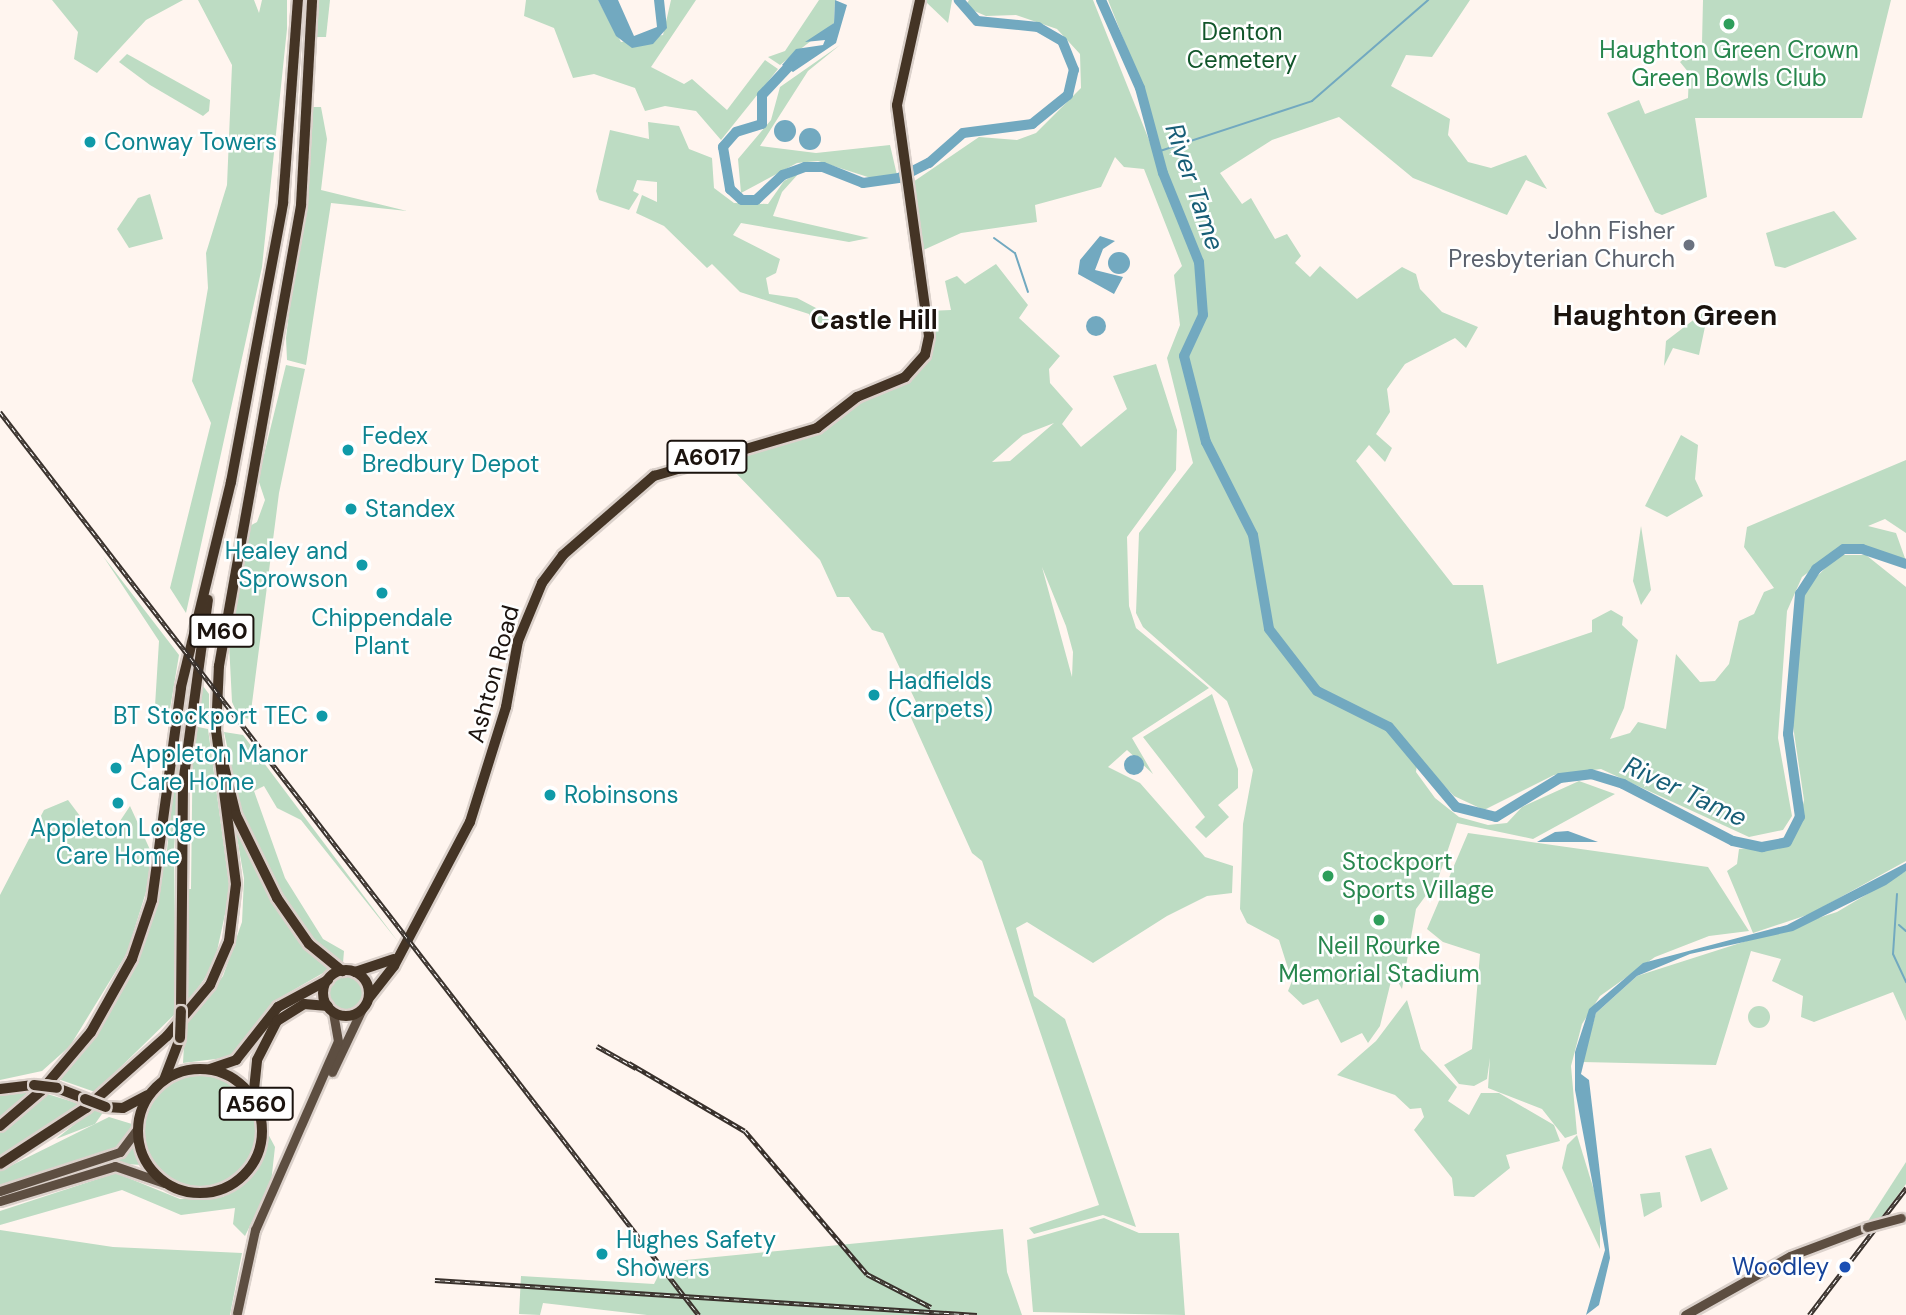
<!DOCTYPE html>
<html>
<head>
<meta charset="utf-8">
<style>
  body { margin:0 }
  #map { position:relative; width:1906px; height:1315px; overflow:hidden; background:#fff5ef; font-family:"DM Sans",sans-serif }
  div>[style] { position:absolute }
  .green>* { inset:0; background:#bddcc3 }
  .round { border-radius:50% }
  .water>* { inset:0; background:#72a9c0 }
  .stream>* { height:2px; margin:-1px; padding:0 1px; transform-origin:1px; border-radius:1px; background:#72a9c0 }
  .river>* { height:10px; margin:-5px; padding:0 5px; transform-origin:5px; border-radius:5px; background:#72a9c0 }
  .roads { filter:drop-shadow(2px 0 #dbd1cb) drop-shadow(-2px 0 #dbd1cb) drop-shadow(0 2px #dbd1cb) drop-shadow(0 -2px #dbd1cb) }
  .major>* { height:9px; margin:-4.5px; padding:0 4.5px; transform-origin:4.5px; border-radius:4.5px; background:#5d4e41 }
  .highway>* { height:10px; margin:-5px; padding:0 5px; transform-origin:5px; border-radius:5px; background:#443425 }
  .highway>.ring { margin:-5px; padding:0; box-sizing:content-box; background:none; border:10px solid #443425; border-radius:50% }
  .rail>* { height:4.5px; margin-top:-2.25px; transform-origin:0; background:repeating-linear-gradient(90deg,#fff 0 5px,#39312c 0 10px); box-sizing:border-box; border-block:2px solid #39312c }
  .bridges { filter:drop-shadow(2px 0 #dbd1cb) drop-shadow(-2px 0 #dbd1cb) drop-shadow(0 2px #dbd1cb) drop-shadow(0 -2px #dbd1cb) }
  .major-bridge>* { height:9px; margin:-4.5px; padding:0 4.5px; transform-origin:4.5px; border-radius:4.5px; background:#5d4e41 }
  .highway-bridge>* { height:10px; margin:-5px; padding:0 5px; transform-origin:5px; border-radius:5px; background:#443425 }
  .dots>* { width:19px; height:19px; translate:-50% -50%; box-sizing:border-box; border:4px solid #fff; border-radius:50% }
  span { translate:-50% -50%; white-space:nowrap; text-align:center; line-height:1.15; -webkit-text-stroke:5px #fff; paint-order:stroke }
  .shield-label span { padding:2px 5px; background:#fff; border:2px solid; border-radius:5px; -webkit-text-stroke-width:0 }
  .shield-label { font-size:23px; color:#1b130e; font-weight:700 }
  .park-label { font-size:24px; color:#11552a }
  .leisure-label { font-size:24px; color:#27864d }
  .left { translate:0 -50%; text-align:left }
  .culture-label { font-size:24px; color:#0d838f }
  .right { translate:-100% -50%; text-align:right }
  .worship-label { font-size:24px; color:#5b616d }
  .street-label { font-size:24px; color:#1b130e }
  .transit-label { font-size:24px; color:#164399 }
  .water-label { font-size:26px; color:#175e77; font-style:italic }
  .neighbourhood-label { font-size:26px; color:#1b130e; font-weight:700 }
  .quarter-label { font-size:28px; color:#1b130e; font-weight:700 }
</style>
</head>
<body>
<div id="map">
  <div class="green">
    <div style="clip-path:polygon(52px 0,183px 0,146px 20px,97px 73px,74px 59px,78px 32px)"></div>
    <div style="clip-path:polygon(198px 0,254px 0,259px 13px,262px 0,287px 0,287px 29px,262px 267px,186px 613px,170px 588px,211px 423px,192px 381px,208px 288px,206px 253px,227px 185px,232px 65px)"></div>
    <div style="clip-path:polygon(317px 0,330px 0,326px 37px,317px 37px)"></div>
    <div style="clip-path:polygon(526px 0,598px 0,621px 42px,663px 35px,671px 0,696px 0,651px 67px,684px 84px,692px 79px,727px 110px,765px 60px,778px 69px,721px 140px,696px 111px,665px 106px,645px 111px,635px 88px,594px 74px,573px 78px,554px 28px,524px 16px)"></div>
    <div style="clip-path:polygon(819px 0,835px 0,834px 23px,780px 65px,768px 57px,785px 51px)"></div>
    <div style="clip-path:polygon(952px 0,948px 23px,926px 2px,927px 0)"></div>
    <div style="clip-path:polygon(969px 0,1093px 0,1157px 160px,1162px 156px,1140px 81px,1108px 0,1470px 0,1432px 57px,1406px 55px,1391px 86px,1450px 119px,1448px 135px,1468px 162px,1491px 168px,1526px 155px,1547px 189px,1526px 180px,1507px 215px,1413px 178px,1339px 117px,1272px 140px,1220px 173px,1242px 204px,1251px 198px,1275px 239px,1287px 234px,1301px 256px,1295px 263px,1310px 277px,1320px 266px,1357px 299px,1402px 267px,1416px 274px,1420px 289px,1442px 312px,1478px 327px,1466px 348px,1455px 338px,1405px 364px,1387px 389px,1390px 412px,1376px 434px,1392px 448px,1385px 462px,1369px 445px,1356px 461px,1453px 585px,1483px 585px,1497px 664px,1592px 632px,1592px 620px,1611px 610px,1623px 617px,1622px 625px,1638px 640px,1624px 708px,1610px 739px,1630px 733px,1638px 722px,1666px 729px,1676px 654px,1700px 682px,1715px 681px,1729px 664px,1739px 621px,1754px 614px,1764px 592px,1774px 588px,1744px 547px,1747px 527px,1906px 460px,1906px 533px,1885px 519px,1868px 526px,1896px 533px,1906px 561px,1843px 546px,1802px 577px,1787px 611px,1778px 738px,1792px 816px,1783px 830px,1749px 837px,1601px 769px,1554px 775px,1484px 810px,1454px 796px,1418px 758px,1416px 772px,1435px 798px,1459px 817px,1488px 825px,1507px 823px,1522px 807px,1579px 781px,1615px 794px,1533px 839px,1457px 823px,1438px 879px,1416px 909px,1402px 989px,1393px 973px,1380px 1026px,1368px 1043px,1362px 1033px,1341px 1043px,1318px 999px,1303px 1005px,1288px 991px,1292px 981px,1279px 940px,1247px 923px,1240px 909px,1243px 824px,1253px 770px,1227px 701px,1143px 627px,1136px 613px,1139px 533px,1193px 463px,1167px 358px,1180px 325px,1174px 275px,1182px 266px,1144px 169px,1124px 167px,1115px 157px,1101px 187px,1035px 205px,1037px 222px,961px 233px,919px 252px,913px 182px,979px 137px,1017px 140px,1036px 133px,1081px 88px,1080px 54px,1057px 29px,1016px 15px,986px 16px,965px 7px)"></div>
    <div style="clip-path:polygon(1703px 0,1891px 0,1862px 118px,1695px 118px,1707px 197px,1662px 215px,1655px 212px,1607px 113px,1639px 100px,1645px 114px,1688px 98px,1689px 73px,1680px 62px,1702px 43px)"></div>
    <div style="clip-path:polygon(840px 45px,808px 71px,760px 146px,816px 153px,890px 145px,897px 175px,874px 179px,818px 161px,797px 163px,741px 193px,738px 159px,771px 120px,780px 87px)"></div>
    <div style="clip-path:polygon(127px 54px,210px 100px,209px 111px,203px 116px,150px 85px,119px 62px)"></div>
    <div style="clip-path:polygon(313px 107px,321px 107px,327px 139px,321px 190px,407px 211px,331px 203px,306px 365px,287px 360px,286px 338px)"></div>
    <div style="clip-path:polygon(648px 122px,679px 126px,689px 149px,712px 158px,714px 188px,734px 203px,768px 204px,784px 181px,800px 172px,782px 192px,773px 216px,869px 238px,849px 242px,741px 223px,733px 235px,780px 259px,776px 273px,766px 278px,769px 294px,797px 298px,854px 328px,814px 327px,809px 314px,740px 292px,712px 264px,707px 268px,664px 226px,636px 213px,642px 195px,657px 202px,657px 182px,637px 180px,633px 191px,639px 194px,629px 210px,599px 200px,596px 191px,610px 130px,649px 139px)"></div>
    <div style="clip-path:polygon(150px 194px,163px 239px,129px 248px,117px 229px,138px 198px)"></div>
    <div style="clip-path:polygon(1834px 211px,1857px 239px,1785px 268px,1775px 266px,1766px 233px)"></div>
    <div style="clip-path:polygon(evenodd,996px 264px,1028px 305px,1019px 318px,1060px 356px,1049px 369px,1050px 383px,1073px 409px,1062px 424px,1081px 447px,1127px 409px,1113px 376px,1156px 364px,1177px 430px,1176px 470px,1127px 537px,1129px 606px,1136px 628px,1209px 688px,1132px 738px,1153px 774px,1127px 750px,1108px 767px,1140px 783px,1205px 857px,1233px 866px,1232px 893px,1207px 896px,1167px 916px,1093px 963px,1027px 922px,1016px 928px,1034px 996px,1065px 1019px,1136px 1227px,1103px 1215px,1034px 1234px,1029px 1228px,1099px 1205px,982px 861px,972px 853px,908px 711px,918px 706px,883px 633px,872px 630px,849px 597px,837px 597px,820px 560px,732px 469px,740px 458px,827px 430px,855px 403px,907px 381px,923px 364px,928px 311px,951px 310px,945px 281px,957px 276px,965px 284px,996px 264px,1054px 423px,1010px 461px,992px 462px,1023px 435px,1054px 423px,996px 264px,1042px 567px,1066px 626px,1073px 652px,1072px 677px,1042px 567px)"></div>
    <div style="clip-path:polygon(1709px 308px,1699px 355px,1673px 348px,1664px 366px,1666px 341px)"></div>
    <div style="clip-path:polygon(286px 365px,305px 369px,279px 493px,250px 719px,239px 717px,232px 702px,229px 643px,248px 527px,257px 522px,265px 500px,258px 479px)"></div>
    <div style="clip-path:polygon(1681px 435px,1698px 445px,1695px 479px,1703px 496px,1667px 517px,1645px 506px)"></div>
    <div style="clip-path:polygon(1641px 526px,1651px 590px,1641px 605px,1633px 581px)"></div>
    <div style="clip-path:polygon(1839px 555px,1866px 555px,1906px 587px,1906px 861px,1810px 914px,1753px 933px,1727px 871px,1737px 864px,1739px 849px,1783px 845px,1798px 828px,1804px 800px,1793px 726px,1799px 607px,1811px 582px)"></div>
    <div style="clip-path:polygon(103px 556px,179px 655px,170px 709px,155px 706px,159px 641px)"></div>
    <div style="clip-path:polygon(197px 678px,209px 694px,209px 716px,194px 714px)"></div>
    <div style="clip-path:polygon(1212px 694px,1238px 769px,1238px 788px,1218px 805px,1229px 817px,1206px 838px,1195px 827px,1205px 817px,1143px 737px)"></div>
    <div style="clip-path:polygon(183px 699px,174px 851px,176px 1013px,95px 1092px,58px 1079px,107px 1016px,149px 929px,167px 850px)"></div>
    <div style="clip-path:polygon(193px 726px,208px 729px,230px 891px,214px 965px,184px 1008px,181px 889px,191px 889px)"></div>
    <div style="clip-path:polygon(224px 732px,243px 735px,399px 943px,301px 820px,277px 808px,264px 786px,254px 791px,285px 878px,323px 939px,344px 951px,343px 963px,317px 948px,285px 906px,243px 821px)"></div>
    <div style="clip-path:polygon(68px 800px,95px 836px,120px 821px,130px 806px,152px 854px,146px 892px,127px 953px,70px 1046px,42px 1071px,0 1080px,0 895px,44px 810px)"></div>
    <div style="clip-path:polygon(234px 820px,275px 901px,330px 969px,283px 996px,232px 1057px,183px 1063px,185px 1026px,223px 976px,242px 922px,244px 878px)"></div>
    <div style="clip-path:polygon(1468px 833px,1708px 867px,1749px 931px,1709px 936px,1655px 957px,1600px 996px,1582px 1024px,1571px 1066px,1577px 1134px,1565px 1138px,1542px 1109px,1488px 1088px,1490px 1058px,1487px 1079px,1474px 1086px,1459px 1084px,1444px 1065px,1472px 1049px,1480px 954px,1443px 942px,1427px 929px)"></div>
    <div style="clip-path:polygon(1906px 871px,1906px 1021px,1893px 992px,1814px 1022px,1801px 1017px,1803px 996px,1772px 981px,1781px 959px,1751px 951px,1716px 1065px,1582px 1062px,1596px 1013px,1637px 976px,1837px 912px)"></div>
    <div class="round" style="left:326px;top:974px;width:38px;height:38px"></div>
    <div style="clip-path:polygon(1407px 1000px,1421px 1049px,1457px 1087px,1448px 1101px,1469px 1115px,1481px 1093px,1499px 1093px,1554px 1125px,1560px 1141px,1506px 1155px,1510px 1168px,1474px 1197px,1454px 1196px,1452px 1178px,1414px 1130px,1424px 1117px,1421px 1108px,1410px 1109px,1395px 1095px,1337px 1075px,1376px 1041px)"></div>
    <div class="round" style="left:1748px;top:1006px;width:22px;height:22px"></div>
    <div class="round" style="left:142px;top:1073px;width:114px;height:114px"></div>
    <div style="clip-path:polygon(30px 1090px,15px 1105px,0 1117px,0 1095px)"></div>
    <div style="clip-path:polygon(44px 1093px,80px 1104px,0 1159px,0 1133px)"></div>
    <div style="clip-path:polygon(95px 1108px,104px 1111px,95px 1124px,56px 1139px)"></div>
    <div style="clip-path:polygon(109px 1117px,132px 1124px,122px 1147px,0 1189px,0 1171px)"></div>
    <div style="clip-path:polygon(266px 1130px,275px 1147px,271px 1183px,245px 1236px,233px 1224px,235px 1208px,181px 1215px,122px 1190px,0 1225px,0 1211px,116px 1173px,180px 1199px,223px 1197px,256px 1169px)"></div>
    <div style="clip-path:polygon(1577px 1135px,1600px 1210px,1600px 1249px,1562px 1168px,1567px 1145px)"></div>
    <div style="clip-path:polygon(133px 1144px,142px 1165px,109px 1163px,0 1198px,108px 1162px)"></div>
    <div style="clip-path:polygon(1711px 1148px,1728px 1189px,1701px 1202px,1685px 1156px)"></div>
    <div style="clip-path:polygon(1906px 1162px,1906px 1184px,1880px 1219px,1866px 1224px)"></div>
    <div style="clip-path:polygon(1660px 1192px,1662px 1207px,1644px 1217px,1640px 1194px)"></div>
    <div style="clip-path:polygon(1104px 1218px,1139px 1233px,1179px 1233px,1185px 1315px,1033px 1312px,1027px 1240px)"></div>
    <div style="clip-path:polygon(1003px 1229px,1007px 1272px,1022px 1315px,647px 1315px,543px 1303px,540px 1315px,519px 1314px,521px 1276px,654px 1284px,665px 1262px)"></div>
    <div style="clip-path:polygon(0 1230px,113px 1247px,242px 1253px,230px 1315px,0 1315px)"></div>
  </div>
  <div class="water">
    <div style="clip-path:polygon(598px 0,618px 0,634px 36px,657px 27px,654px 0,664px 0,667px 28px,653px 44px,632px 48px,616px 36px)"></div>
    <div style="clip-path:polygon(835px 0,847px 5px,836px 43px,793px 72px,782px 65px,796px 49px,823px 45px,825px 40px,805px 42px,834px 23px)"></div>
    <div class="round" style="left:774px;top:120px;width:22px;height:22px"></div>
    <div class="round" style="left:799px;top:128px;width:22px;height:22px"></div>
    <div style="clip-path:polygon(1100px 236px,1115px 241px,1103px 249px,1095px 270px,1123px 277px,1114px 294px,1078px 274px,1080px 260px)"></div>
    <div class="round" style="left:1108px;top:252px;width:22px;height:22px"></div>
    <div class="round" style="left:1086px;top:316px;width:20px;height:20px"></div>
    <div class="round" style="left:1124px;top:755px;width:20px;height:20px"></div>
    <div style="clip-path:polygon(1568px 831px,1598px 842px,1537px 842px,1555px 832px)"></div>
    <div style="clip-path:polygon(1906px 863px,1906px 871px,1886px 885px,1793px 931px,1690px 954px,1637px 976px,1596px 1013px,1581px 1074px,1589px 1080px,1610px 1258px,1599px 1305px,1586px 1315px,1605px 1250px,1575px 1090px,1575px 1052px,1589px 1009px,1643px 963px,1787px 925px)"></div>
  </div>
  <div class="stream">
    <div style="left:1157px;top:152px;width:163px;rotate:-18.2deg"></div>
    <div style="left:1312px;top:101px;width:154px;rotate:-41deg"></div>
    <div style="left:994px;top:238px;width:26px;rotate:36deg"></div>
    <div style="left:1015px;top:253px;width:41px;rotate:71.6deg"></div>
    <div style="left:1897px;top:894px;width:60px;rotate:93.8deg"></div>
    <div style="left:1893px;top:954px;width:31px;rotate:65deg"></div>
    <div style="left:1899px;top:925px;width:9px;rotate:41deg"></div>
  </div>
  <div class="river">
    <div style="left:1101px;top:0;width:96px;rotate:66.1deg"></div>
    <div style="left:1140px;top:88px;width:88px;rotate:74.9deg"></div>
    <div style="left:1163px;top:173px;width:96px;rotate:68deg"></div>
    <div style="left:1199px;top:262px;width:53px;rotate:85.7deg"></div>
    <div style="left:1203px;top:315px;width:45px;rotate:114.9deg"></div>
    <div style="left:1184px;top:356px;width:89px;rotate:75.7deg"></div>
    <div style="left:1206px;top:442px;width:104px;rotate:63.2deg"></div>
    <div style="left:1253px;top:535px;width:95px;rotate:80.3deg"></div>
    <div style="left:1269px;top:629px;width:78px;rotate:52.3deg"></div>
    <div style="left:1317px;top:691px;width:80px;rotate:26.6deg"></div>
    <div style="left:1389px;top:727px;width:104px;rotate:50.1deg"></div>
    <div style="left:1456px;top:807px;width:41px;rotate:14deg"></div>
    <div style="left:1496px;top:817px;width:75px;rotate:-31.4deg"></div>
    <div style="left:1560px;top:778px;width:31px;rotate:-7deg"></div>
    <div style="left:1591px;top:774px;width:34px;rotate:17deg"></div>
    <div style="left:1623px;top:784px;width:124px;rotate:27.4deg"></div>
    <div style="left:1733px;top:841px;width:30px;rotate:12deg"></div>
    <div style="left:1762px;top:847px;width:25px;rotate:-11deg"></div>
    <div style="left:1787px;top:842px;width:28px;rotate:-63deg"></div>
    <div style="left:1800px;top:817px;width:84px;rotate:-98.2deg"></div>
    <div style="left:1788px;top:734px;width:141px;rotate:-85.1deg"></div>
    <div style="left:1800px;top:594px;width:30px;rotate:-57deg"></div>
    <div style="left:1816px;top:569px;width:34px;rotate:-36deg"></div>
    <div style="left:1844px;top:549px;width:18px"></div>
    <div style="left:1862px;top:549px;width:46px;rotate:18.8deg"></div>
    <div style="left:794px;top:61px;width:47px;rotate:133.3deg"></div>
    <div style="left:762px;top:95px;width:29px;rotate:90deg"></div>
    <div style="left:762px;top:124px;width:27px;rotate:163deg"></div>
    <div style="left:736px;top:132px;width:20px;rotate:131deg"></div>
    <div style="left:723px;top:147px;width:43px;rotate:80.5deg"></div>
    <div style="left:730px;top:189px;width:16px;rotate:43deg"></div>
    <div style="left:742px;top:200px;width:14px"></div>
    <div style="left:756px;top:200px;width:37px;rotate:-43deg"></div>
    <div style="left:783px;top:175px;width:23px;rotate:-20deg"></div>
    <div style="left:805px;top:167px;width:18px"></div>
    <div style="left:823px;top:167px;width:43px;rotate:21.8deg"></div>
    <div style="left:863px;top:183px;width:36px;rotate:-8deg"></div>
    <div style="left:899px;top:178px;width:34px;rotate:-27deg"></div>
    <div style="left:929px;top:163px;width:45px;rotate:-41.4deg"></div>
    <div style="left:963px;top:133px;width:70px;rotate:-7.4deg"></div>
    <div style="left:1032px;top:124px;width:46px;rotate:-38.9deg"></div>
    <div style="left:1068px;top:95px;width:26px;rotate:-77deg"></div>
    <div style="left:1074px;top:70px;width:31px;rotate:-112deg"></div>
    <div style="left:1062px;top:41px;width:28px;rotate:-150deg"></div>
    <div style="left:1038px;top:27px;width:61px;rotate:-174.4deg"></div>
    <div style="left:977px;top:21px;width:28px;rotate:-131deg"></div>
  </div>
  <div class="roads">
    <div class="major">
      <div style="left:332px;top:1072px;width:68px;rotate:-64.6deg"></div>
      <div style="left:0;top:1191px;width:126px;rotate:-18deg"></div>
      <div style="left:120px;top:1152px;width:30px;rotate:-53deg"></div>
      <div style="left:0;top:1201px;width:120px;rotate:-16.9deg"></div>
      <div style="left:115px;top:1166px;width:52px;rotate:19.1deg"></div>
      <div style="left:237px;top:1313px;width:85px;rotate:-77.8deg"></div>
      <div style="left:255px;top:1230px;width:206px;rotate:-66.3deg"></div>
      <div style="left:338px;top:1041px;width:29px;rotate:-100deg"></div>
      <div style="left:1685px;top:1315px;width:120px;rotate:-29.3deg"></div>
      <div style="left:1790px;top:1256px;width:82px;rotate:-20.6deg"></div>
    </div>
    <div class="highway">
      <div style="left:223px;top:762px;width:55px;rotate:76.2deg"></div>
      <div style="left:236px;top:815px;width:93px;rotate:63.7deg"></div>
      <div style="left:277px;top:898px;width:56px;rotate:55.2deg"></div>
      <div style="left:309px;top:944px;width:43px;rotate:39.3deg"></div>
      <div class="ring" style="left:323px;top:970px;width:36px;height:36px"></div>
      <div style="left:355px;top:972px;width:41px;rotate:-18.4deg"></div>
      <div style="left:369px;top:998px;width:41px;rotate:-52deg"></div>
      <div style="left:394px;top:966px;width:163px;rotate:-62.2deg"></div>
      <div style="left:470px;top:822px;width:121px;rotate:-72.6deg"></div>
      <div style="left:506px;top:707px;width:67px;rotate:-79.7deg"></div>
      <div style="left:518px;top:641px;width:63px;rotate:-67.5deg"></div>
      <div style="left:542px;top:583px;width:35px;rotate:-53deg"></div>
      <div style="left:563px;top:555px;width:121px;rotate:-41deg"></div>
      <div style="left:654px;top:476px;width:170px;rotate:-16.4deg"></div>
      <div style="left:817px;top:428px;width:51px;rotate:-37.8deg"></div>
      <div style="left:857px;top:397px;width:52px;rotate:-22.6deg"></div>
      <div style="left:905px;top:377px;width:30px;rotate:-48deg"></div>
      <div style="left:925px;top:355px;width:19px;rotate:-78deg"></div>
      <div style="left:929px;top:336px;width:233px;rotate:-97.9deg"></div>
      <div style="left:897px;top:105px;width:107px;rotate:-77.6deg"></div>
      <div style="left:181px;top:1011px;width:227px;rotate:-89.5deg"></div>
      <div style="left:183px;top:784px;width:186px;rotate:-82.3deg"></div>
      <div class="ring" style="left:138px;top:1069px;width:114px;height:114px"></div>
      <div style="left:210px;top:1069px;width:28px;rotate:-19deg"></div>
      <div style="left:236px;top:1060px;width:68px;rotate:-51.6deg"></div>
      <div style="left:278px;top:1007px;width:57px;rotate:-28.4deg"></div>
      <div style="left:164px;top:1080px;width:45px;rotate:-69.1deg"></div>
      <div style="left:57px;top:1088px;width:30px;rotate:21deg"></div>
      <div style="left:0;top:1089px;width:34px;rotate:-7deg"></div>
      <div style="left:253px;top:1099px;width:39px;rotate:-84deg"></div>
      <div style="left:257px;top:1060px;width:44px;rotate:-62.9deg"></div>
      <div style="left:277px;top:1021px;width:32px;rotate:-32deg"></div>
      <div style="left:304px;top:1004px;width:24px;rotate:5deg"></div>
      <div style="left:106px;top:1107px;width:17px;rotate:3deg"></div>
      <div style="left:123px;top:1108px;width:27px;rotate:-28deg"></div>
      <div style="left:0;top:1126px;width:54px;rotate:-40.5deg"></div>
      <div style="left:41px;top:1091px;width:77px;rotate:-49.7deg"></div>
      <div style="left:91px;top:1032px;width:84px;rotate:-60.7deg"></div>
      <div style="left:132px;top:959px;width:62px;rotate:-71.3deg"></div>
      <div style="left:152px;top:900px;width:215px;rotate:-82.2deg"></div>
      <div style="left:181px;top:687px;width:211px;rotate:-76.3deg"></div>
      <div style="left:231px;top:482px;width:284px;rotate:-79.4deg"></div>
      <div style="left:283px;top:203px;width:204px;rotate:-85.8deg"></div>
      <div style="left:0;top:1164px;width:103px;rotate:-33.1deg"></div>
      <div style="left:86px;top:1108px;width:108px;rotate:-41.6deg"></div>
      <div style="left:167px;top:1036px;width:67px;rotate:-49.9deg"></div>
      <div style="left:210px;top:985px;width:48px;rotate:-66.6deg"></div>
      <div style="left:229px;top:941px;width:57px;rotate:-83deg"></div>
      <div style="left:236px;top:884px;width:154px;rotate:-97.4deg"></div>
      <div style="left:216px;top:731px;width:65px;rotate:-87.4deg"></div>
      <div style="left:219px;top:666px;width:468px;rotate:-79.9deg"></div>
      <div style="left:301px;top:205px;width:205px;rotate:-86.9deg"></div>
    </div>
  </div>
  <div class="rail">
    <div style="left:0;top:412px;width:1142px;rotate:52.26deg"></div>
    <div style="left:597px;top:1046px;width:45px;rotate:29.4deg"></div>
    <div style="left:629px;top:1063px;width:134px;rotate:30.4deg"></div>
    <div style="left:745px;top:1131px;width:188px;rotate:49.5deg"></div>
    <div style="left:867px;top:1274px;width:72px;rotate:27.3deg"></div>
    <div style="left:435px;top:1280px;width:543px;rotate:3.69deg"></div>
    <div style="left:1809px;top:1315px;width:160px;rotate:-52.6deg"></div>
  </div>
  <div class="bridges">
    <div class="major-bridge">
      <div style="left:1867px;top:1227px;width:35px;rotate:-15deg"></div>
    </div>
    <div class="highway-bridge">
      <div style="left:180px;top:1038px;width:27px;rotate:-88deg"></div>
      <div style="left:34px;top:1085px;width:23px;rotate:7deg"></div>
      <div style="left:85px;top:1099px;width:22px;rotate:21deg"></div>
    </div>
  </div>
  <div class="dots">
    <div style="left:1729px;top:24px;background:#2e9e5b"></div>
    <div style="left:90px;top:142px;background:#0f9aa8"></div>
    <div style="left:1689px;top:245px;background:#6b7280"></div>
    <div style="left:348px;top:450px;background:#0f9aa8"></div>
    <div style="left:351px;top:509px;background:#0f9aa8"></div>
    <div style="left:362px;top:565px;background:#0f9aa8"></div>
    <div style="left:382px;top:593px;background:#0f9aa8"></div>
    <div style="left:874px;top:695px;background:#0f9aa8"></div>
    <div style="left:322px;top:716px;background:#0f9aa8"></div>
    <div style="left:116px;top:768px;background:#0f9aa8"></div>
    <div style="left:550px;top:795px;background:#0f9aa8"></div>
    <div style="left:118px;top:803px;background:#0f9aa8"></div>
    <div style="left:1328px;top:876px;background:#2e9e5b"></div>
    <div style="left:1379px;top:920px;background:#2e9e5b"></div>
    <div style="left:602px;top:1254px;background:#0f9aa8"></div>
    <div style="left:1845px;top:1267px;background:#1a4fb4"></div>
  </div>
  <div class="shield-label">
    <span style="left:707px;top:457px">A6017</span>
    <span style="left:222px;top:631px">M60</span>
    <span style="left:256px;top:1104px">A560</span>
  </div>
  <div class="park-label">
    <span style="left:1242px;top:46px">Denton<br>Cemetery</span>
  </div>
  <div class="leisure-label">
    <span style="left:1729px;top:64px">Haughton Green Crown<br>Green Bowls Club</span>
    <span class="left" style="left:1342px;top:876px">Stockport<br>Sports Village</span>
    <span style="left:1379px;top:960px">Neil Rourke<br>Memorial Stadium</span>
  </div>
  <div class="culture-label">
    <span class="left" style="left:104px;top:142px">Conway Towers</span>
    <span class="left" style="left:362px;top:450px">Fedex<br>Bredbury Depot</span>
    <span class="left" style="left:365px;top:509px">Standex</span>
    <span class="right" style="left:348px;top:565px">Healey and<br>Sprowson</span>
    <span style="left:382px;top:632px">Chippendale<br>Plant</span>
    <span class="left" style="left:888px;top:695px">Hadfields<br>(Carpets)</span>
    <span class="right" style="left:308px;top:716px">BT Stockport TEC</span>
    <span class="left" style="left:130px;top:768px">Appleton Manor<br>Care Home</span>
    <span class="left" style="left:564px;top:795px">Robinsons</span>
    <span style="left:118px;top:842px">Appleton Lodge<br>Care Home</span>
    <span class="left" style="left:616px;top:1254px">Hughes Safety<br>Showers</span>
  </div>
  <div class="worship-label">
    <span class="right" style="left:1675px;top:245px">John Fisher<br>Presbyterian Church</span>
  </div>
  <div class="street-label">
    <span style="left:493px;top:674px;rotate:-75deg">Ashton Road</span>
  </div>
  <div class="transit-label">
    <span class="right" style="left:1829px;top:1267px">Woodley</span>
  </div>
  <div class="water-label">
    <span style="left:1194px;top:187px;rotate:71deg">River Tame</span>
    <span style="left:1685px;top:792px;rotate:25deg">River Tame</span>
  </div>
  <div class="neighbourhood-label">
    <span style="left:874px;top:321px">Castle Hill</span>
  </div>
  <div class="quarter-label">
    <span style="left:1665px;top:316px">Haughton Green</span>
  </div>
</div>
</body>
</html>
